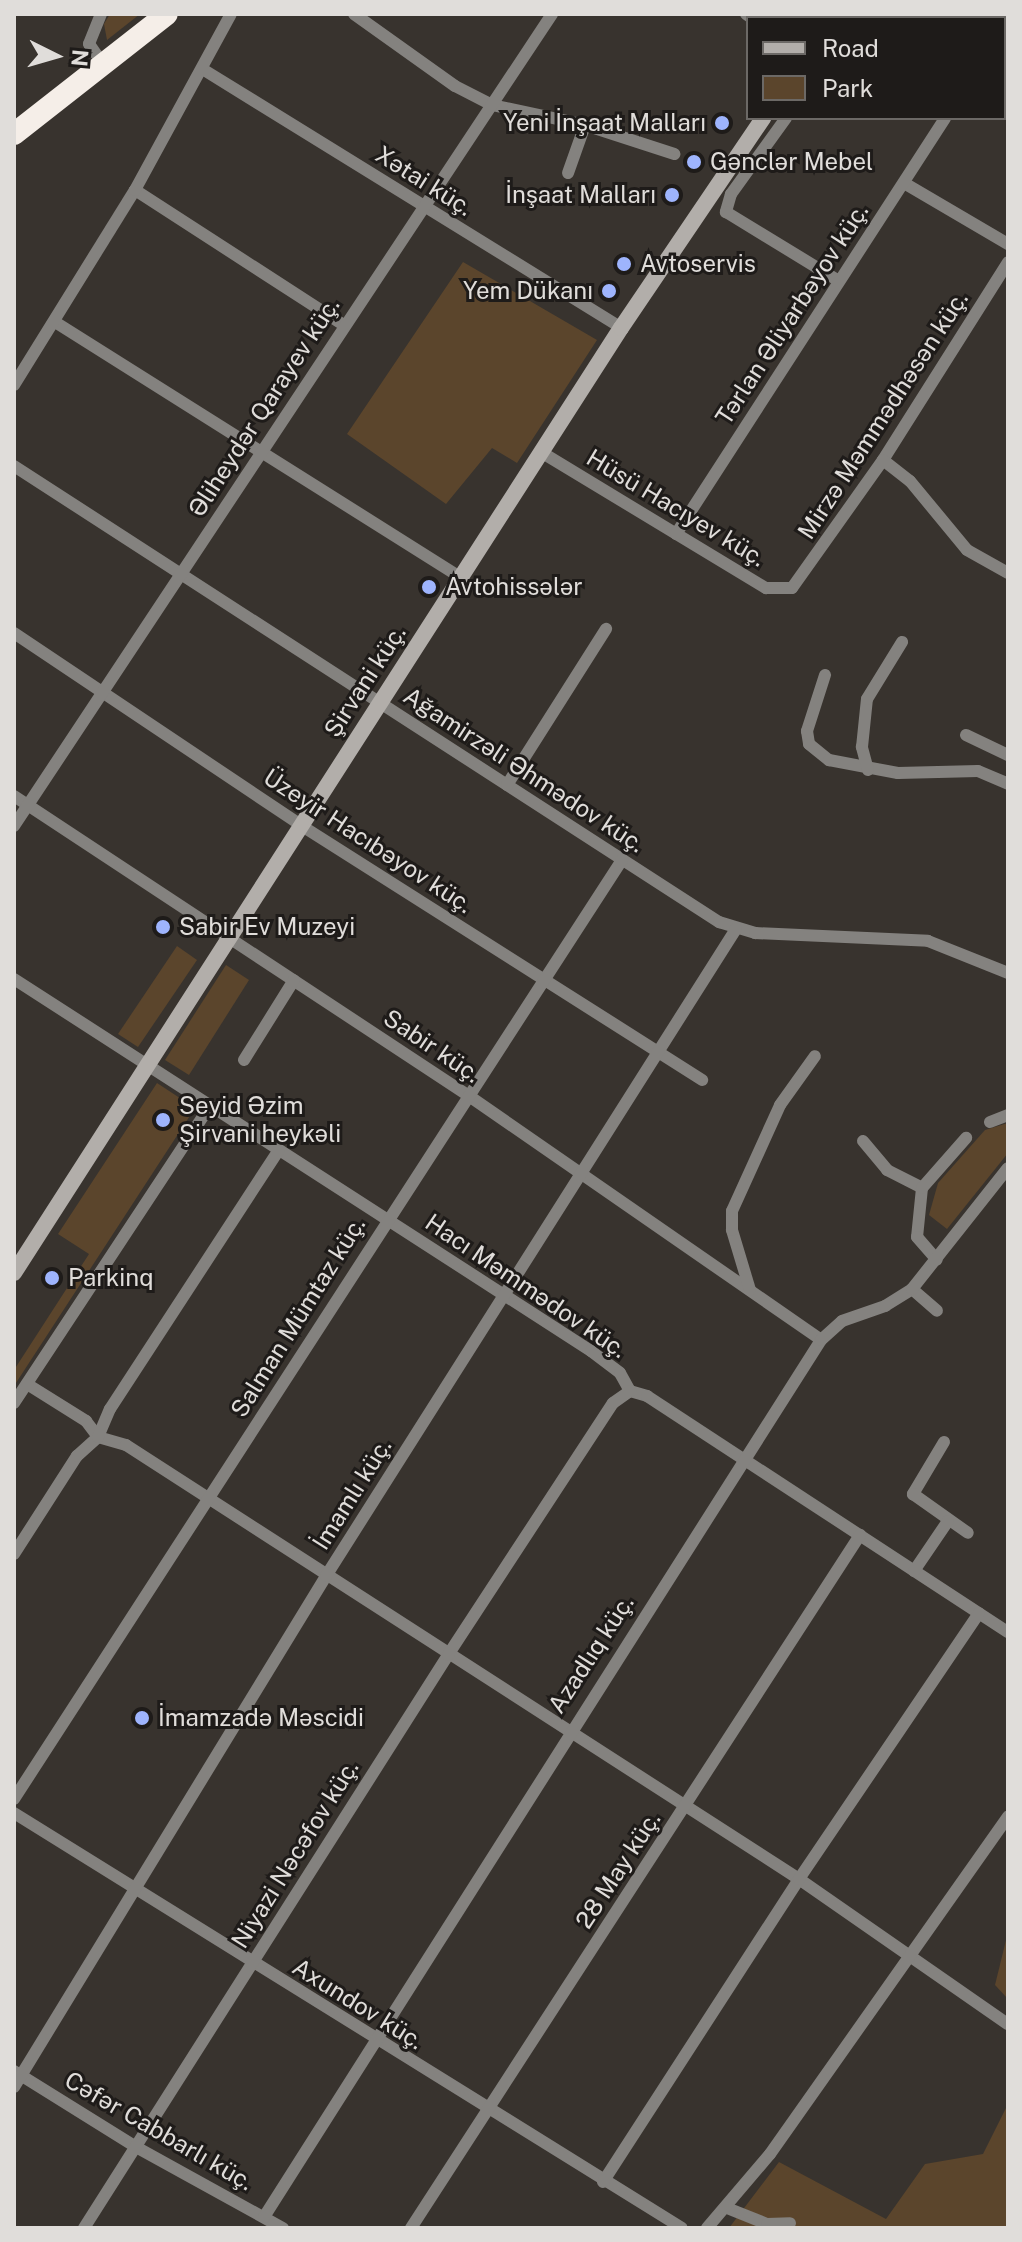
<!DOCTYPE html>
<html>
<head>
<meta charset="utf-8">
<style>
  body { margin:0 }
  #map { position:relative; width:1022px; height:2242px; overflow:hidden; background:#38332e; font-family:"Public Sans",sans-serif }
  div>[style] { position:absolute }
  .green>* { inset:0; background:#5b452c }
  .street>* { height:12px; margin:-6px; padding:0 6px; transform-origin:6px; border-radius:6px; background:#84827f }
  .secondary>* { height:16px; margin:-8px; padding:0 8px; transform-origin:8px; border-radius:8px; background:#b2aeaa }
  .highway>* { height:22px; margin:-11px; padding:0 11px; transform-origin:11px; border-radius:11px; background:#f5eee8 }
  .dots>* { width:22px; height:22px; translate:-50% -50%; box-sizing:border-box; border:4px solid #1e1b19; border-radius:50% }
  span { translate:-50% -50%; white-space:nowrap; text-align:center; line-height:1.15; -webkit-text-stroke:6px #1e1b19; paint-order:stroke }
  .poi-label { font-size:24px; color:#e0ddda }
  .right { translate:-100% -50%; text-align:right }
  .left { translate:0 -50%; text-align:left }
  .street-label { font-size:24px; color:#e0ddda }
  .frame { position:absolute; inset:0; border:16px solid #e0ddda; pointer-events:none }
  .legend { position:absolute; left:746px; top:16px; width:260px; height:104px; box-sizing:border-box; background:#1e1b19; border:2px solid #6c6966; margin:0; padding:10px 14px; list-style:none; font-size:24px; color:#e0ddda }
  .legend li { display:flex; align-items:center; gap:16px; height:40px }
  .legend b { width:40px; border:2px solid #6c6966 }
  .north { position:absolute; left:16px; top:16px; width:80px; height:80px; -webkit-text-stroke:6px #1e1b19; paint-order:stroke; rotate:95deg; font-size:22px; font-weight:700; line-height:32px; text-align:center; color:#e0ddda }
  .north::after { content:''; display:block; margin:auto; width:28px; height:36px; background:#e0ddda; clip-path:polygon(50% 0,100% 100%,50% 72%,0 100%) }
</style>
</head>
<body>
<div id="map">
  <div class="green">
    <div style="clip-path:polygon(110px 14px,140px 14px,107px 40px,104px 24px)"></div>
    <div style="clip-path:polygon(463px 262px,597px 340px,517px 463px,492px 448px,446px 504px,347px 434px)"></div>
    <div style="clip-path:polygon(177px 946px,197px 960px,138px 1047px,118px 1034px)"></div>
    <div style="clip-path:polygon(226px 965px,249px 980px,189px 1075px,165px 1060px)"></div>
    <div style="clip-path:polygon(157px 1083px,195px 1108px,14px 1386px,14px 1370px,89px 1254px,58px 1234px)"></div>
    <div style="clip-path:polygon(1008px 1123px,1008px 1153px,947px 1229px,929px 1215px,938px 1183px,985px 1130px)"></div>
    <div style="clip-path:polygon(1008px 1932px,1008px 1999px,995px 1985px)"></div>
    <div style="clip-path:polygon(1008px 2104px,1008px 2228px,729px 2228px,779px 2162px,886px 2219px,925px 2164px,983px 2154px)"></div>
  </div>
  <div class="street">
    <div style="left:101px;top:14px;width:32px;rotate:112deg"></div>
    <div style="left:89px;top:44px;width:24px;rotate:55deg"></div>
    <div style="left:354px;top:14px;width:124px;rotate:35.5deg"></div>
    <div style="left:455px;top:86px;width:42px;rotate:27.2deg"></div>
    <div style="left:492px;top:105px;width:95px;rotate:12.1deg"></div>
    <div style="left:585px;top:125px;width:94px;rotate:18deg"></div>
    <div style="left:746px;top:14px;width:7px;rotate:34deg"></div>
    <div style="left:973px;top:14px;width:6px;rotate:39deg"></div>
    <div style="left:860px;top:18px;width:5px;rotate:-53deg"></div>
    <div style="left:1004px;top:24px;width:7px;rotate:-56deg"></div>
    <div style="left:204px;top:70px;width:490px;rotate:31.7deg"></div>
    <div style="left:786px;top:118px;width:94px;rotate:125.9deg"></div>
    <div style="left:731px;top:194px;width:19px;rotate:106deg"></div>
    <div style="left:726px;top:212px;width:132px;rotate:31.4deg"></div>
    <div style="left:568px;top:173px;width:51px;rotate:-70.5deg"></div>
    <div style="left:904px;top:183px;width:121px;rotate:30.4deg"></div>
    <div style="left:135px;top:190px;width:249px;rotate:32.9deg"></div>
    <div style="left:55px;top:322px;width:479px;rotate:32.2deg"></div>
    <div style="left:14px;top:385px;width:229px;rotate:-58.2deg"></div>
    <div style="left:135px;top:190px;width:200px;rotate:-61.4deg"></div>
    <div style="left:541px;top:452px;width:263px;rotate:31.2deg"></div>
    <div style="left:766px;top:588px;width:26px"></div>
    <div style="left:792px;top:588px;width:157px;rotate:-54.6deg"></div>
    <div style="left:883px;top:460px;width:234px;rotate:-57.7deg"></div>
    <div style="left:883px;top:460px;width:34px;rotate:38deg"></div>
    <div style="left:910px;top:481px;width:89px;rotate:50.4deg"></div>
    <div style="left:967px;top:550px;width:47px;rotate:29.3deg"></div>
    <div style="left:14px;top:466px;width:840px;rotate:32.9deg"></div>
    <div style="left:719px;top:922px;width:38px;rotate:17deg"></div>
    <div style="left:755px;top:933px;width:173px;rotate:2.6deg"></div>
    <div style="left:928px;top:941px;width:86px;rotate:21.8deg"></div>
    <div style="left:676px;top:534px;width:495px;rotate:-57.1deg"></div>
    <div style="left:14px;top:633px;width:347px;rotate:33.8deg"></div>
    <div style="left:302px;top:826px;width:474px;rotate:32.4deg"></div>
    <div style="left:825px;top:675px;width:59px;rotate:107.8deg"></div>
    <div style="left:807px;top:731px;width:13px;rotate:81deg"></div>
    <div style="left:809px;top:744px;width:26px;rotate:39deg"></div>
    <div style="left:829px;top:760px;width:70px;rotate:10.7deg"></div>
    <div style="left:898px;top:773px;width:80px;rotate:-1.4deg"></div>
    <div style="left:978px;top:771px;width:33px;rotate:23deg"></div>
    <div style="left:966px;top:735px;width:47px;rotate:25.5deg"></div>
    <div style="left:868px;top:770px;width:24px;rotate:-105deg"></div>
    <div style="left:862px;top:747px;width:48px;rotate:-84.1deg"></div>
    <div style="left:867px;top:699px;width:67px;rotate:-58.4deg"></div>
    <div style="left:507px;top:785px;width:185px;rotate:-57.6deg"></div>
    <div style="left:14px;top:796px;width:545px;rotate:33.4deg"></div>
    <div style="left:469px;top:1096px;width:428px;rotate:34.7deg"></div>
    <div style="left:14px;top:826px;width:974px;rotate:-56.47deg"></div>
    <div style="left:14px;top:979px;width:687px;rotate:32.81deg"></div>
    <div style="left:591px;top:1351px;width:36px;rotate:37deg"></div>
    <div style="left:620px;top:1373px;width:21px;rotate:61deg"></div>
    <div style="left:630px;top:1391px;width:18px;rotate:16deg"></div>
    <div style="left:647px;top:1396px;width:431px;rotate:33.2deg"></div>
    <div style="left:244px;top:1060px;width:94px;rotate:-58deg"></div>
    <div style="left:990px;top:1122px;width:19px;rotate:-21deg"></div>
    <div style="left:863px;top:1141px;width:38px;rotate:50deg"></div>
    <div style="left:887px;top:1170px;width:39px;rotate:27deg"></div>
    <div style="left:922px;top:1188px;width:49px;rotate:95.8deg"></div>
    <div style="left:917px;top:1237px;width:30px;rotate:49deg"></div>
    <div style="left:922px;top:1188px;width:67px;rotate:-48.7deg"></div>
    <div style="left:912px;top:1289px;width:33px;rotate:41deg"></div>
    <div style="left:750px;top:1290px;width:63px;rotate:-106.7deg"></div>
    <div style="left:732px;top:1230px;width:19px;rotate:-90deg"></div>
    <div style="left:732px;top:1211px;width:116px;rotate:-65.6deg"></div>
    <div style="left:780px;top:1105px;width:60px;rotate:-54.5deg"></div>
    <div style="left:27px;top:1384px;width:70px;rotate:32.1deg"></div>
    <div style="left:86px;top:1421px;width:20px;rotate:53deg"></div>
    <div style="left:14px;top:1403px;width:354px;rotate:-56.6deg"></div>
    <div style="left:98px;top:1437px;width:29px;rotate:16deg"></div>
    <div style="left:126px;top:1445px;width:801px;rotate:32.82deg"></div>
    <div style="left:799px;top:1879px;width:254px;rotate:34.8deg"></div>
    <div style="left:944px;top:1442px;width:61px;rotate:120.8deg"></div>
    <div style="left:913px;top:1494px;width:67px;rotate:35.3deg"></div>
    <div style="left:14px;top:1554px;width:117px;rotate:-57.3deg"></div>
    <div style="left:77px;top:1456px;width:28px;rotate:-42deg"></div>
    <div style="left:98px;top:1437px;width:30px;rotate:-67deg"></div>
    <div style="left:110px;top:1409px;width:308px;rotate:-56.9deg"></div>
    <div style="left:914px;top:1571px;width:60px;rotate:-55.8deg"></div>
    <div style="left:14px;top:1799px;width:1119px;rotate:-57.08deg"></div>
    <div style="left:14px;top:1813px;width:786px;rotate:31.85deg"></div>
    <div style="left:14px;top:2071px;width:144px;rotate:31.9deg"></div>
    <div style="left:136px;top:2147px;width:168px;rotate:28.9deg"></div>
    <div style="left:14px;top:2087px;width:599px;rotate:-58.59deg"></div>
    <div style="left:326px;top:1576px;width:766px;rotate:-57.64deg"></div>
    <div style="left:603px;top:2182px;width:361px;rotate:-57.1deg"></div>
    <div style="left:799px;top:1879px;width:321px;rotate:-55.9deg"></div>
    <div style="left:727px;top:2208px;width:43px;rotate:21.8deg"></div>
    <div style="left:767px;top:2224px;width:23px;rotate:-2deg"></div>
    <div style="left:264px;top:2217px;width:1039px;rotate:-57.58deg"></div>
    <div style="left:821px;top:1340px;width:28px;rotate:-42deg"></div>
    <div style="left:842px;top:1321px;width:46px;rotate:-19.2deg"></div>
    <div style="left:885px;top:1306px;width:32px;rotate:-32deg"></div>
    <div style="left:912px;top:1289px;width:154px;rotate:-51.6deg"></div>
    <div style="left:84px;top:2228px;width:679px;rotate:-57.57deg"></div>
    <div style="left:448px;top:1655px;width:301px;rotate:-56.8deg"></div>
    <div style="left:613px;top:1403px;width:21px;rotate:-35deg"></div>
    <div style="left:411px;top:2228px;width:826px;rotate:-57.06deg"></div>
    <div style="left:707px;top:2228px;width:97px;rotate:-49.6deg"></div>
    <div style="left:770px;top:2154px;width:413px;rotate:-54.8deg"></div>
  </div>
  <div class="secondary">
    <div style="left:834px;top:18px;width:5px;rotate:-53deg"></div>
    <div style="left:14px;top:1273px;width:1123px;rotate:-57.29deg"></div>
    <div style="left:621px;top:328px;width:254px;rotate:-55.9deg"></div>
  </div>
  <div class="highway">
    <div style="left:14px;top:134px;width:194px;rotate:-38.1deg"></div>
  </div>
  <div class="dots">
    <div style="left:722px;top:123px;background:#9eb4fd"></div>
    <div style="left:694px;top:162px;background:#9eb4fd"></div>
    <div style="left:672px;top:195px;background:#9eb4fd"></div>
    <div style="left:624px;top:264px;background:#9eb4fd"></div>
    <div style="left:609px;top:291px;background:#9eb4fd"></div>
    <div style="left:429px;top:587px;background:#9eb4fd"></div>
    <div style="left:163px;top:927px;background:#9eb4fd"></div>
    <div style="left:163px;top:1120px;background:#9eb4fd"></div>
    <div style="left:52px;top:1278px;background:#9eb4fd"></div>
    <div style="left:142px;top:1718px;background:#9eb4fd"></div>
  </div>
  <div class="poi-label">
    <span class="right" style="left:706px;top:123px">Yeni İnşaat Malları</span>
    <span class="left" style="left:710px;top:162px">Gənclər Mebel</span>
    <span class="right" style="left:656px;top:195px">İnşaat Malları</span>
    <span class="left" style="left:640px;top:264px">Avtoservis</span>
    <span class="right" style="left:593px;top:291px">Yem Dükanı</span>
    <span class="left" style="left:445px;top:587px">Avtohissələr</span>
    <span class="left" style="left:179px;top:927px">Sabir Ev Muzeyi</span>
    <span class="left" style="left:179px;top:1120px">Seyid Əzim<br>Şirvani heykəli</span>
    <span class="left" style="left:68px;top:1278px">Parkinq</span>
    <span class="left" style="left:158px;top:1718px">İmamzadə Məscidi</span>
  </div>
  <div class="street-label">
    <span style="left:424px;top:181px;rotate:32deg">Xətai küç.</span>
    <span style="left:792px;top:314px;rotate:-57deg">Tərlan Əliyarbəyov küç.</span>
    <span style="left:264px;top:407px;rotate:-57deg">Əliheydər Qarayev küç.</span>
    <span style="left:883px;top:415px;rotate:-57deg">Mirzə Məmmədhəsən küç.</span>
    <span style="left:676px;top:508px;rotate:31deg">Hüsü Hacıyev küç.</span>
    <span style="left:365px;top:681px;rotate:-57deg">Şirvani küç.</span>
    <span style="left:524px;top:770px;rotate:33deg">Ağamirzəli Əhmədov küç.</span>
    <span style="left:368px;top:841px;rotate:33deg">Üzeyir Hacıbəyov küç.</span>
    <span style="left:432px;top:1046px;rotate:34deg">Sabir küç.</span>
    <span style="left:526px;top:1286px;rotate:34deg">Hacı Məmmədov küç.</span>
    <span style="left:298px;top:1317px;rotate:-58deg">Salman Mümtaz küç.</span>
    <span style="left:352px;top:1494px;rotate:-58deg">İmamlı küç.</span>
    <span style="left:591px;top:1654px;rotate:-57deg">Azadlıq küç.</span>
    <span style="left:295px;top:1854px;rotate:-58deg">Niyazi Nəcəfov küç.</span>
    <span style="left:618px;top:1870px;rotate:-57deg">28 May küç.</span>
    <span style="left:358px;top:2004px;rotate:32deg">Axundov küç.</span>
    <span style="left:159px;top:2131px;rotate:30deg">Cəfər Cabbarlı küç.</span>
  </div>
  <div class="frame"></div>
  <ul class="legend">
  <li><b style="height:10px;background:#b2aeaa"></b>Road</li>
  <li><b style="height:22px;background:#5b452c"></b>Park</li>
  </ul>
  <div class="north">N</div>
</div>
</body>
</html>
